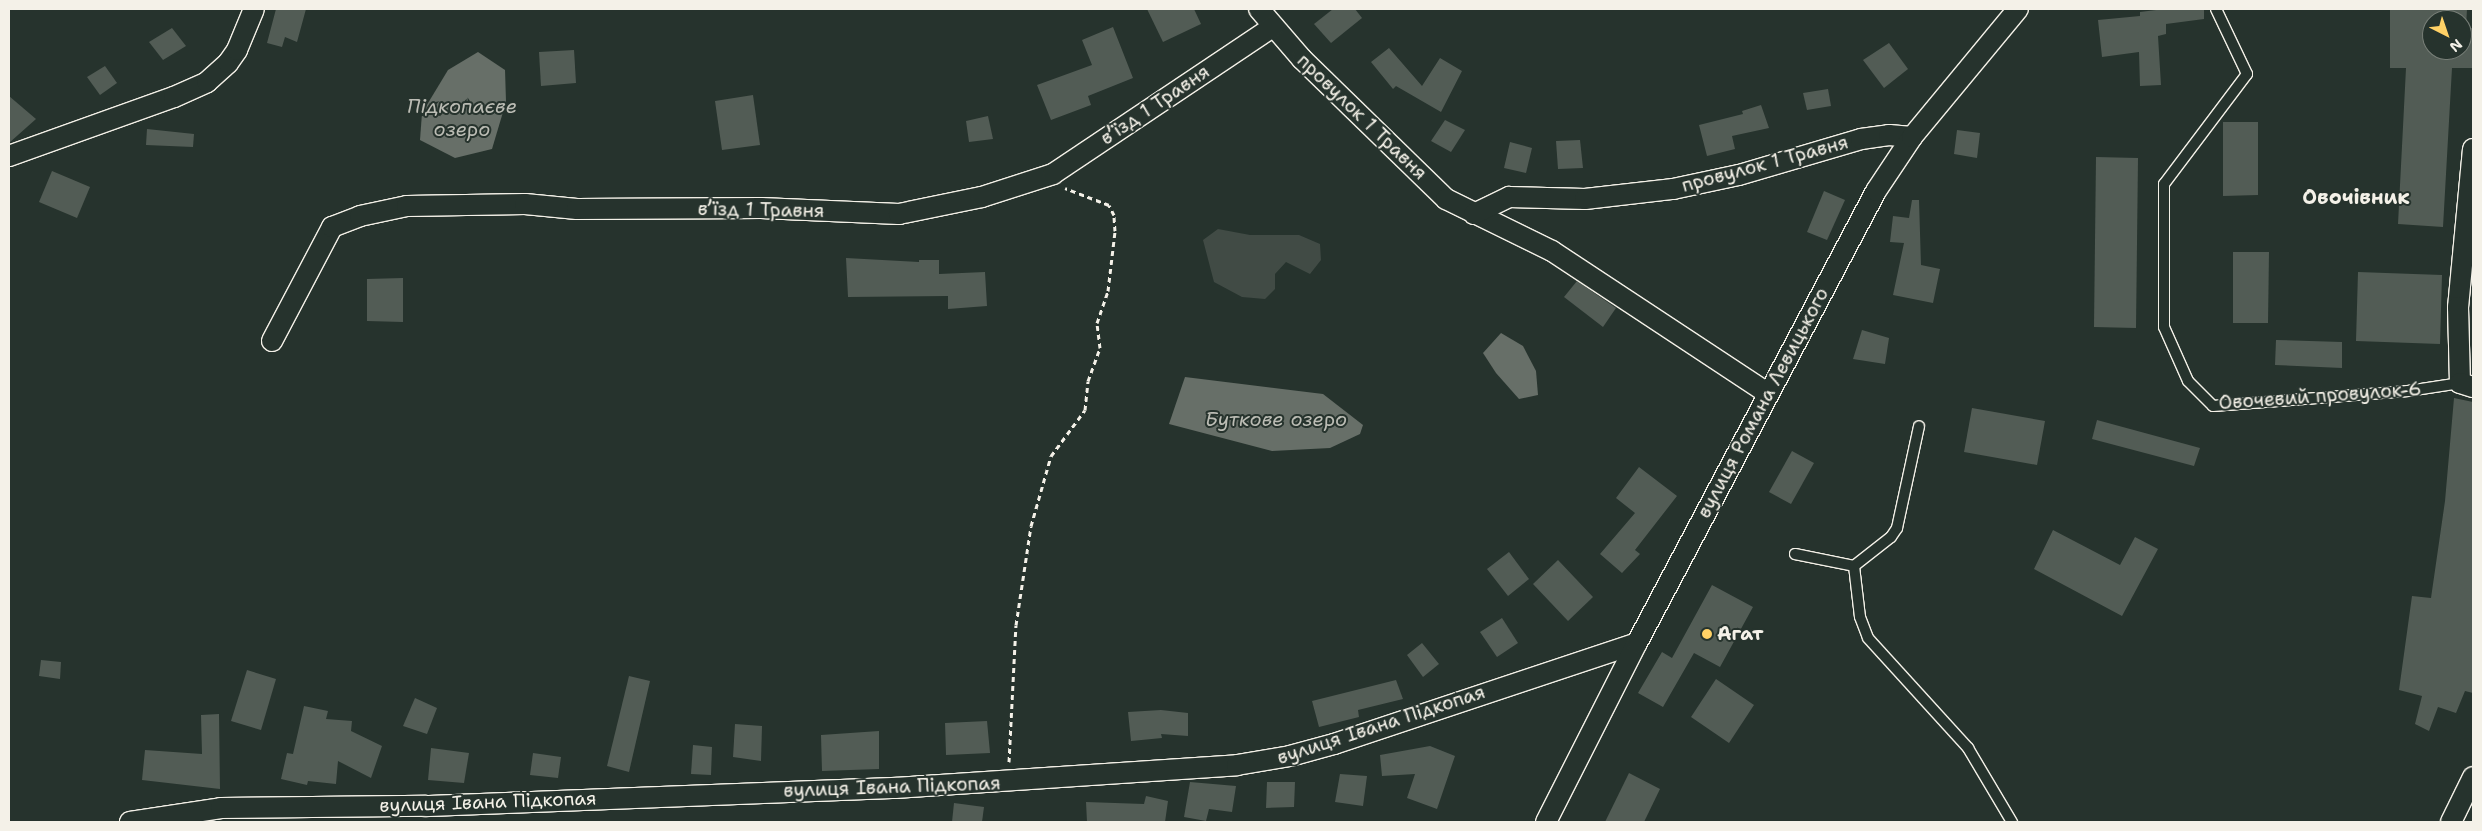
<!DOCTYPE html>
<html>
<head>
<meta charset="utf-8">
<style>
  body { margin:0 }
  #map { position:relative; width:2482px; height:831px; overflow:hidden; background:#26332d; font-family:"Shantell Sans",sans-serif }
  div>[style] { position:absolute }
  .green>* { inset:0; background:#414b45 }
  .water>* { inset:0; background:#676f68 }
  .building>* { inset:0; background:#525c55 }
  .path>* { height:3px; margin-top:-1.5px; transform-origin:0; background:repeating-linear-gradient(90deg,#f4f1e8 0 5px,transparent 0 9px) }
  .roads { filter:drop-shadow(1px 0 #f4f1e8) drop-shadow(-1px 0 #f4f1e8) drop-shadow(0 1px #f4f1e8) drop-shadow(0 -1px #f4f1e8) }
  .lane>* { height:10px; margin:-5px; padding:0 5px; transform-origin:5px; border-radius:5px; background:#26332d }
  .street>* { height:20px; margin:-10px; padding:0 10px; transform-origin:10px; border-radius:10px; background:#26332d }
  .dots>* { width:14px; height:14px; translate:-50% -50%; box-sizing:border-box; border:2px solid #26332d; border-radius:50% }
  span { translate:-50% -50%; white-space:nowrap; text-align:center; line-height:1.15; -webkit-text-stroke:4px #26332d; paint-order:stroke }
  .street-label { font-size:19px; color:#f4f1e8 }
  .poi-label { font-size:19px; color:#f4f1e8; font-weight:700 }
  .left { translate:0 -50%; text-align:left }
  .water-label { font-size:20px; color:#bcbdb5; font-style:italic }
  .neighbourhood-label { font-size:20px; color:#f4f1e8; font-weight:700 }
  .frame { position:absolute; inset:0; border:10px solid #f4f1e8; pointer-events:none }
  .north { position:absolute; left:2422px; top:10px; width:50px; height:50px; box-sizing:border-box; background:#26332d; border:1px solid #787f78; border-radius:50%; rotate:139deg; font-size:14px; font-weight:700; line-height:20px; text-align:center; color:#f4f1e8 }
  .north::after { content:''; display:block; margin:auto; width:18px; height:22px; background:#ffd166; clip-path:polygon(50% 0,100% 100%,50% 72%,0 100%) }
</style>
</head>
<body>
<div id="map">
  <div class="green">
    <div style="clip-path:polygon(1218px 229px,1250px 235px,1299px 235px,1320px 244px,1321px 260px,1310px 274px,1286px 262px,1275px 274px,1275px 289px,1265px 299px,1242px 297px,1214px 282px,1203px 240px)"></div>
  </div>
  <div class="water">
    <div style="clip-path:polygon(478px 52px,505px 70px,506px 102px,492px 149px,455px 158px,420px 140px,422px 113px,448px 70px)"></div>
    <div style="clip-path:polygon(1501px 333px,1523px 346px,1536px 371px,1538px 395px,1519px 399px,1496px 373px,1483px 353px)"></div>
    <div style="clip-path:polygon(1185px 377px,1323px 394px,1363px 425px,1360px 434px,1330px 448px,1272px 451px,1169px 424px)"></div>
  </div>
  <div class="building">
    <div style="clip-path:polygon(276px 9px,306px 9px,297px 42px,285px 37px,282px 47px,267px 43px)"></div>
    <div style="clip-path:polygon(1147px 9px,1194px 9px,1201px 24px,1163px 42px)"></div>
    <div style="clip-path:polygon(1333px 9px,1355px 9px,1362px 18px,1331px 43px,1314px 24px)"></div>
    <div style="clip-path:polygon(2164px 9px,2204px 9px,2204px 19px,2166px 24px,2166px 34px,2158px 36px,2161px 85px,2140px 86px,2139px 52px,2102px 57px,2098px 20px,2140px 16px,2140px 12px)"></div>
    <div style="clip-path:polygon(evenodd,2390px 9px,2467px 9px,2466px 28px,2473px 28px,2473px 68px,2452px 68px,2443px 227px,2398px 224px,2406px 68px,2390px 68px,2390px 9px,2432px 20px,2462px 20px,2462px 50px,2432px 50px,2432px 20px)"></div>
    <div style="clip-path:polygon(1113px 27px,1133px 78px,1088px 96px,1091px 105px,1051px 120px,1037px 85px,1092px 65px,1082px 40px)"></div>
    <div style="clip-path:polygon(172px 28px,186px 46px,163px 60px,149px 42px)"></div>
    <div style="clip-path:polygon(1889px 43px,1908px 69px,1884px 88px,1863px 60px)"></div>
    <div style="clip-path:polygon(1389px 48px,1422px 86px,1440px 58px,1462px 71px,1441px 112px,1396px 86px,1393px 89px,1371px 62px)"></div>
    <div style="clip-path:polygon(574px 50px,576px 83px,541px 86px,539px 52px)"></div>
    <div style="clip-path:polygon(105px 66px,117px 83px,100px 95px,87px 77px)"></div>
    <div style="clip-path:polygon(1828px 89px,1831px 106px,1807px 110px,1803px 93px)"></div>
    <div style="clip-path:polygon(753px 95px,760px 145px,722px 150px,715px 101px)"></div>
    <div style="clip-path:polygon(9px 96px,36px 119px,9px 143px)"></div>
    <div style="clip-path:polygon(1761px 105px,1769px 128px,1732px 136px,1735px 149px,1707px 156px,1699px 125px,1743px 114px,1742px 111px)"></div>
    <div style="clip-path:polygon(988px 116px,993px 139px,969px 142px,966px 121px)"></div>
    <div style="clip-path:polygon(1445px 120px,1465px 130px,1451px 152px,1431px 141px)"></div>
    <div style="clip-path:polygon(2223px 122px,2258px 122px,2258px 195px,2223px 196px)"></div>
    <div style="clip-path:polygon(147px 129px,194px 134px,193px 147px,146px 145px)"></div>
    <div style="clip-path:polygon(1957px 130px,1980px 133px,1977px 158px,1954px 154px)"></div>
    <div style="clip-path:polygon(1580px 140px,1583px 168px,1558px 169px,1556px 141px)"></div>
    <div style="clip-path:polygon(1510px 142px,1532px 148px,1526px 173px,1504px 168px)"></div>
    <div style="clip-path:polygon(2096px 157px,2138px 158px,2136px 328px,2094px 327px)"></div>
    <div style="clip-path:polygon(52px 171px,90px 187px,77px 218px,39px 202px)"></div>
    <div style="clip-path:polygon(1824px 191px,1845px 200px,1827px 240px,1807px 232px)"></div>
    <div style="clip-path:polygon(1912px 200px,1919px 200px,1921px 265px,1940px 269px,1933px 303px,1893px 295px,1904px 243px,1890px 242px,1893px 216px,1909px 218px)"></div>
    <div style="clip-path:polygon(2233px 252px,2269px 252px,2268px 323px,2233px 323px)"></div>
    <div style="clip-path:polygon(846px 258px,919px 262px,919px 260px,939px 260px,939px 274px,985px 272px,987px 306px,948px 309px,948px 296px,848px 297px)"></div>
    <div style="clip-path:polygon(2358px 272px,2442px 275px,2440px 344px,2356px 341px)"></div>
    <div style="clip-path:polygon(403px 278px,403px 322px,367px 321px,367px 279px)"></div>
    <div style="clip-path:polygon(1577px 281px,1616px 308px,1603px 327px,1564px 297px)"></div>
    <div style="clip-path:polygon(1862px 330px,1889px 338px,1885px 364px,1853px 359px)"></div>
    <div style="clip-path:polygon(2276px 340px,2342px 342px,2342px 368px,2275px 365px)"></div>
    <div style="clip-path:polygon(2454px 398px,2473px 402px,2473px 693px,2465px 691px,2456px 713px,2438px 707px,2429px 731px,2415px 724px,2422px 696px,2399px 690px,2412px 596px,2431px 598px,2445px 501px)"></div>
    <div style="clip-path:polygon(1972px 408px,2045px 421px,2037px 465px,1964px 452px)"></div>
    <div style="clip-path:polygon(2097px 420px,2200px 448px,2194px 466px,2092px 439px)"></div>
    <div style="clip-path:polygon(1792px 451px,1814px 463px,1791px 504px,1769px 492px)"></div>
    <div style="clip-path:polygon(1639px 467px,1677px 496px,1635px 550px,1640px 554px,1622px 573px,1600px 554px,1635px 513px,1616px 498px)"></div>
    <div style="clip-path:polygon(2053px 530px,2120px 565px,2135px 537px,2158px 549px,2122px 616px,2034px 569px)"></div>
    <div style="clip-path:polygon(1509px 552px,1529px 579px,1508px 596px,1487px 569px)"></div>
    <div style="clip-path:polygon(1558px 560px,1593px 597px,1568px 621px,1533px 584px)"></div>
    <div style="clip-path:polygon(1712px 585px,1753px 607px,1720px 667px,1694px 653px,1663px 707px,1638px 693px,1662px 652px,1672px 658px)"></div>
    <div style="clip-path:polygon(1502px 618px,1518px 643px,1497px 657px,1480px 632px)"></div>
    <div style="clip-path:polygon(1422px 643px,1439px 664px,1423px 677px,1407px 655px)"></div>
    <div style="clip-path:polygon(41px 660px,61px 662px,60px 679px,39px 676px)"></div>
    <div style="clip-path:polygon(247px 670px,276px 679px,261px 730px,231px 721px)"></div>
    <div style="clip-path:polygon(629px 676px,650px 681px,629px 772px,607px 766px)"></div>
    <div style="clip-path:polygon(1716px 679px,1754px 705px,1729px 743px,1691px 717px)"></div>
    <div style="clip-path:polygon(1396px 680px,1403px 699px,1358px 710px,1359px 717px,1319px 727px,1312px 701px)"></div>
    <div style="clip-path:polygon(415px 698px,437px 708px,427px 734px,403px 726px)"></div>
    <div style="clip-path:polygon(304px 706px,328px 711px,326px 719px,352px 721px,351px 731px,382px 746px,371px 778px,338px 761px,336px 784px,308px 781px,307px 785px,281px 779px,287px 753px,293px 754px)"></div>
    <div style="clip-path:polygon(1161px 710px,1188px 713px,1188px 736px,1161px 734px,1162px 738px,1131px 741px,1128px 712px)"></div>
    <div style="clip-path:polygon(219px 714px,220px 789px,142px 780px,145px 750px,202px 754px,201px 715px)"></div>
    <div style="clip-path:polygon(987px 721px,990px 753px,946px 755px,945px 723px)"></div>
    <div style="clip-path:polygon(735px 724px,762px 726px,761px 761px,733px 757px)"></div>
    <div style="clip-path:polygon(879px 731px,879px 769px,822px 771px,821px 735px)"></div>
    <div style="clip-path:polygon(693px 745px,712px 747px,711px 775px,691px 774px)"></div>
    <div style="clip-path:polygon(1430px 746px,1455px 756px,1437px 809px,1407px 798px,1415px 774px,1382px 776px,1380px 755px)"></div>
    <div style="clip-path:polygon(431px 748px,469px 753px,464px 783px,428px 780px)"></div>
    <div style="clip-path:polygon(533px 753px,561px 757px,558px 778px,530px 775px)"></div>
    <div style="clip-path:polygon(1629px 773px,1660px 789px,1644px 822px,1605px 822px)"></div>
    <div style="clip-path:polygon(1340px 774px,1367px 776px,1363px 806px,1335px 802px)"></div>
    <div style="clip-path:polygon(1190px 782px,1236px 786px,1232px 812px,1209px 809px,1206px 821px,1184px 817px)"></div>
    <div style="clip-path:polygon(1267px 782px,1295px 782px,1294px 807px,1266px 808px)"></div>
    <div style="clip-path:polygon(1146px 796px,1168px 801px,1165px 822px,1087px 822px,1086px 802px,1144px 804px)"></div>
    <div style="clip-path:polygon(954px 803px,984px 807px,982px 822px,952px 822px)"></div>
  </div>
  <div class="path">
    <div style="left:1009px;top:762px;width:137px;rotate:-87.1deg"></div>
    <div style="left:1016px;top:625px;width:100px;rotate:-81.4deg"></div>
    <div style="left:1031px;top:526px;width:73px;rotate:-74.1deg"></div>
    <div style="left:1051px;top:456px;width:57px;rotate:-53.5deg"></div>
    <div style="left:1085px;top:410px;width:29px;rotate:-84deg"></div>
    <div style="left:1088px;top:381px;width:35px;rotate:-70deg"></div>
    <div style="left:1100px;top:348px;width:25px;rotate:-97deg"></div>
    <div style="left:1097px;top:323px;width:34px;rotate:-71deg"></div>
    <div style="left:1108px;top:291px;width:60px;rotate:-83.3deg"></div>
    <div style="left:1115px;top:231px;width:16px;rotate:-94deg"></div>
    <div style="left:1114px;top:215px;width:11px;rotate:-117deg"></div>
    <div style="left:1109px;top:205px;width:47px;rotate:-158.9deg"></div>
  </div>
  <div class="roads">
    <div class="lane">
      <div style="left:2216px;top:9px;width:72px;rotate:64.5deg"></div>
      <div style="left:2247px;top:74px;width:138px;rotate:127deg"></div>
      <div style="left:2164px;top:184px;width:143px;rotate:90deg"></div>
      <div style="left:2164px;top:327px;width:59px;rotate:66deg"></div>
      <div style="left:2188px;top:381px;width:35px;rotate:45deg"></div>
      <div style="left:2213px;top:406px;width:196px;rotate:-4.4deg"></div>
      <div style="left:2408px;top:391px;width:53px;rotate:-8.7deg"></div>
      <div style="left:1795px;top:554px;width:60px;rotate:11.5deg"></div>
      <div style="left:1854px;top:566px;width:51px;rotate:83.3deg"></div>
      <div style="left:1860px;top:617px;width:22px;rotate:69deg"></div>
      <div style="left:1868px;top:638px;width:149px;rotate:47.7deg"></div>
      <div style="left:1968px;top:748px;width:86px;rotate:59.3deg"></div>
      <div style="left:1854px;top:566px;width:47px;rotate:-38.1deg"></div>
      <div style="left:1891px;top:537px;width:11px;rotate:-56deg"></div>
      <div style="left:1897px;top:528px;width:104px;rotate:-77.8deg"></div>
    </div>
    <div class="street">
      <div style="left:1259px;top:9px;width:66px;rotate:49.3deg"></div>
      <div style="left:1302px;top:59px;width:201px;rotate:44.2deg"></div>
      <div style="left:1446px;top:199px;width:118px;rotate:26.1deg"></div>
      <div style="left:1552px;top:251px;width:258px;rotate:33.4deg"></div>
      <div style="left:2473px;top:149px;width:159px;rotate:95.4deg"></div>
      <div style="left:2458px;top:307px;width:76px;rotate:88.5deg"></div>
      <div style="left:2460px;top:383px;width:14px;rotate:17deg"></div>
      <div style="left:9px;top:156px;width:175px;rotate:-19.7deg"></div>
      <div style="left:174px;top:97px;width:36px;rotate:-24deg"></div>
      <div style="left:207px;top:82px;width:28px;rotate:-42deg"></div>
      <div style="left:228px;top:63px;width:16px;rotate:-55deg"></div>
      <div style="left:237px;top:50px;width:44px;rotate:-67.5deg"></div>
      <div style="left:1474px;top:214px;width:39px;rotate:-26deg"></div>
      <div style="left:1509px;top:197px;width:76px;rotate:1.5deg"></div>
      <div style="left:1585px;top:199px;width:89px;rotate:-6.5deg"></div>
      <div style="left:1673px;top:189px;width:67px;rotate:-12deg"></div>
      <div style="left:1739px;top:175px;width:127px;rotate:-16.4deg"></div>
      <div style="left:1861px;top:139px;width:28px;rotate:-8deg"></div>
      <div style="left:1889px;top:135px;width:23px;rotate:5deg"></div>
      <div style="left:272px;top:341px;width:129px;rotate:-62.2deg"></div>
      <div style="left:332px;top:227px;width:30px;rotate:-21deg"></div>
      <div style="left:360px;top:216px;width:48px;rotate:-12deg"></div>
      <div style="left:407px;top:206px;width:118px;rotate:-1deg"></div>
      <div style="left:525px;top:204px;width:52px;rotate:5.5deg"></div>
      <div style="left:577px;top:209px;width:184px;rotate:-0.3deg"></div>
      <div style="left:761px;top:208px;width:138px;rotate:2.5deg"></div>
      <div style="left:899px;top:214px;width:85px;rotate:-11.6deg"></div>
      <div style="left:982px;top:197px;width:75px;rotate:-17.9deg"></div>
      <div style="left:1053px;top:174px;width:265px;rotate:-33.8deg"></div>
      <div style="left:130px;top:822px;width:92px;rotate:-8.7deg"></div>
      <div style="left:221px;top:808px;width:205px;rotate:-0.6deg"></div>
      <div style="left:426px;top:806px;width:469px;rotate:-2.2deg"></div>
      <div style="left:895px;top:788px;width:343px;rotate:-3.8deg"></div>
      <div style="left:1237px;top:765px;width:54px;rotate:-9.6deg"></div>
      <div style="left:1290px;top:756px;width:46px;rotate:-15.3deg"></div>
      <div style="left:1334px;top:744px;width:319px;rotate:-18.4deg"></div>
      <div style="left:1546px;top:822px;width:201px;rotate:-63.1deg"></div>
      <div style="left:1637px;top:643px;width:511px;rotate:-62.13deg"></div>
      <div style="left:1876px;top:191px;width:65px;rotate:-56.3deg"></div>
      <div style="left:1912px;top:137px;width:166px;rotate:-50.4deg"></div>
      <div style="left:2451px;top:822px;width:50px;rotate:-63.9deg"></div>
    </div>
  </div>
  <div class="dots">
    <div style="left:1707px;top:634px;background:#ffd166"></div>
  </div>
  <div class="street-label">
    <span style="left:1155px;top:105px;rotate:-34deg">в’їзд 1 Травня</span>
    <span style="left:1362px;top:117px;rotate:44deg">провулок 1 Травня</span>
    <span style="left:1765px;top:164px;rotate:-15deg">провулок 1 Травня</span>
    <span style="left:761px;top:210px;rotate:1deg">в’їзд 1 Травня</span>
    <span style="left:2320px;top:396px;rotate:-4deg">Овочевий провулок-6</span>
    <span style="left:1763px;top:403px;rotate:-62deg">вулиця Романа Левицького</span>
    <span style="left:1381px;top:725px;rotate:-18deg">вулиця Івана Підкопая</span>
    <span style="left:892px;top:787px;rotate:-2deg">вулиця Івана Підкопая</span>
    <span style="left:488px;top:802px;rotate:-2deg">вулиця Івана Підкопая</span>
  </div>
  <div class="poi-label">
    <span class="left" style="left:1717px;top:634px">Агат</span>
  </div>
  <div class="water-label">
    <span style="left:462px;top:118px">Підкопаєве<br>озеро</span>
    <span style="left:1276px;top:419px">Буткове озеро</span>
  </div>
  <div class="neighbourhood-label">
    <span style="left:2356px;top:197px">Овочівник</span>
  </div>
  <div class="frame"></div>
  <div class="north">N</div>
</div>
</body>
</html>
